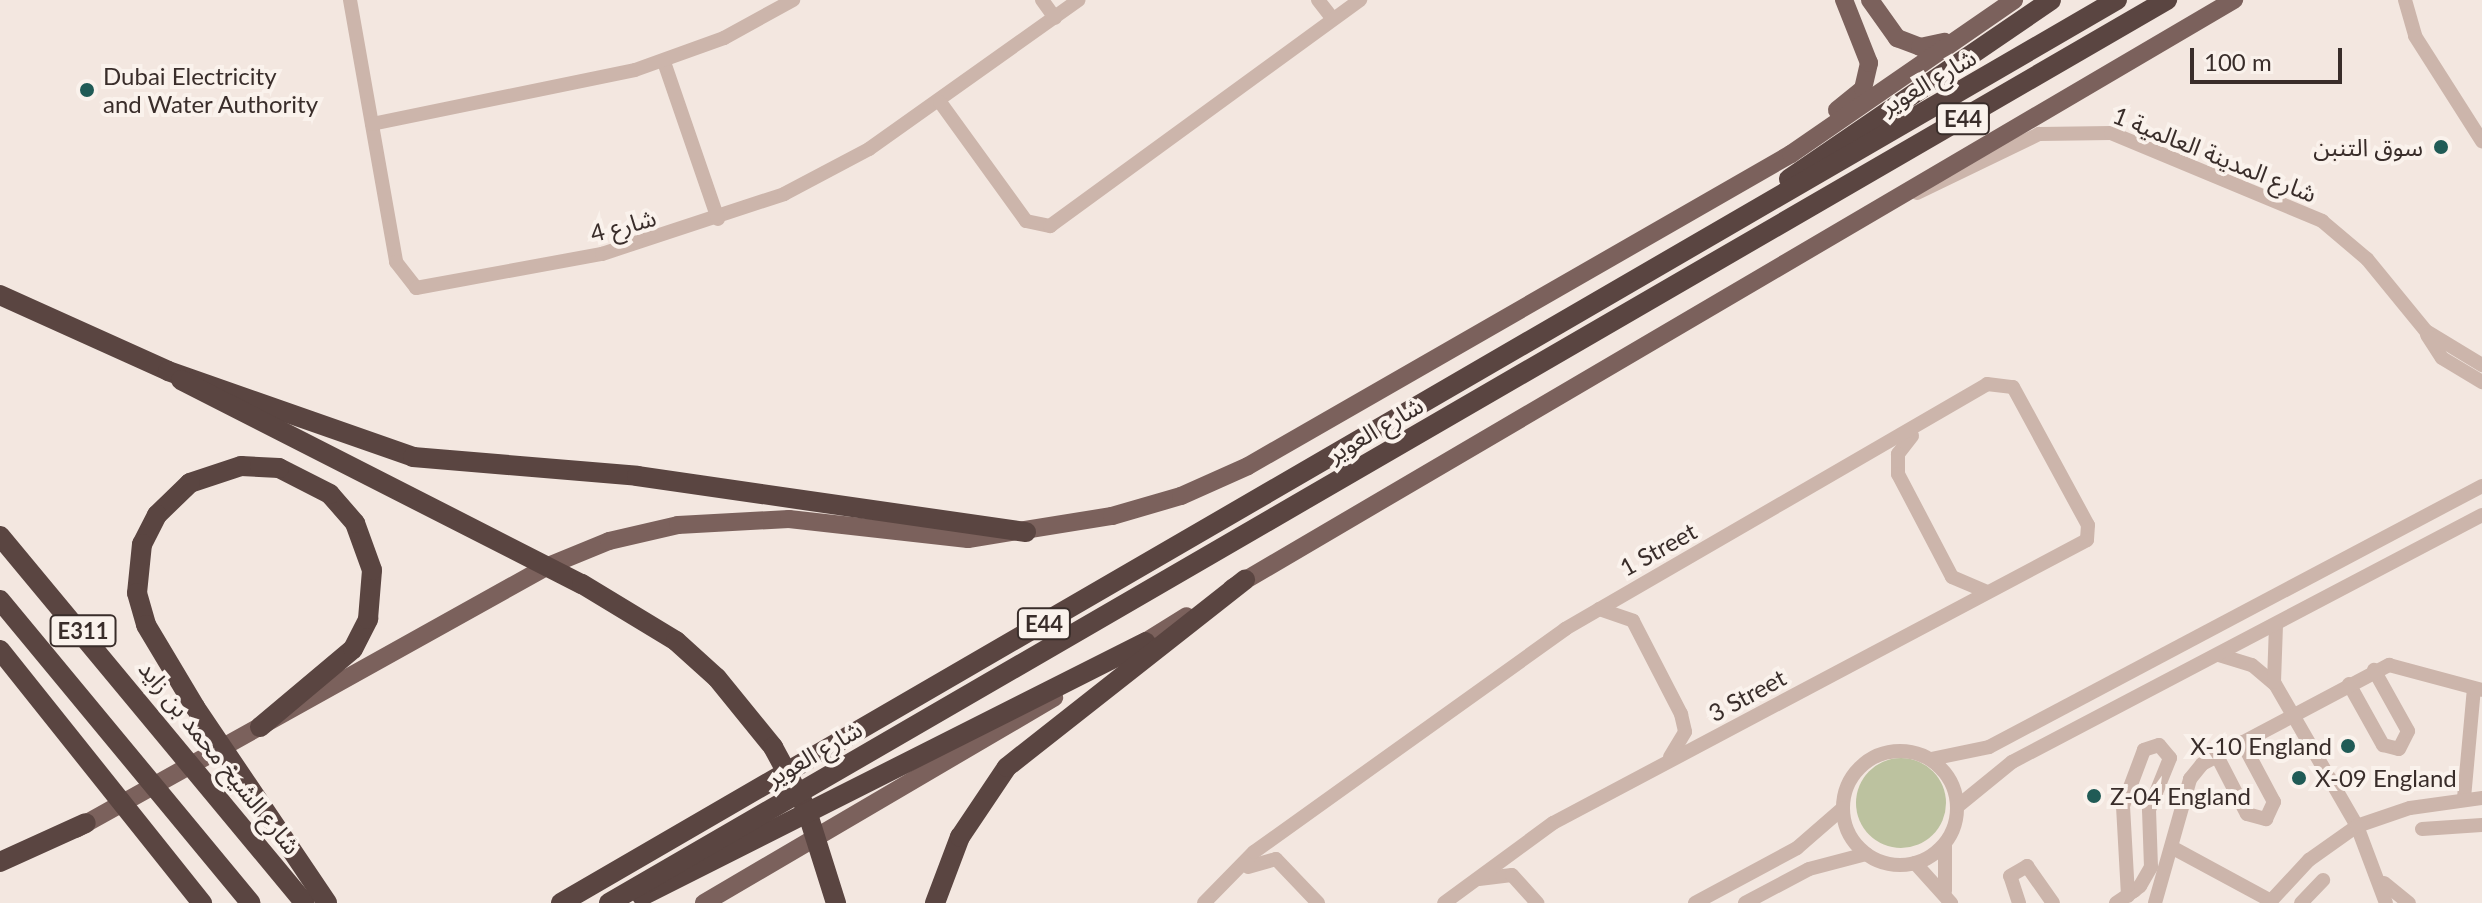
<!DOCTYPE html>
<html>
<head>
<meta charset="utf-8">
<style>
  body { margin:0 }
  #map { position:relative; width:2482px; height:903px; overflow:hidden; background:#f3e7e0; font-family:Lato,"Noto Sans Arabic",sans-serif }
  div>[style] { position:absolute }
  .green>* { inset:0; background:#bcc29f }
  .round { border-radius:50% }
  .minor>* { height:14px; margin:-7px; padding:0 7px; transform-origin:7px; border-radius:7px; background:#ccb5ab }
  .minor>.ring { margin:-7px; padding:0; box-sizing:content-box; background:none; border:14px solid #ccb5ab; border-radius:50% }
  .major>* { height:18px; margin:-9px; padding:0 9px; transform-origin:9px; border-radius:9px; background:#7b615c }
  .highway>* { height:20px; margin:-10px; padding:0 10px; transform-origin:10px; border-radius:10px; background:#5a4541 }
  .dots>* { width:22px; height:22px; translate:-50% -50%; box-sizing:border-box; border:4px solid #faf2ec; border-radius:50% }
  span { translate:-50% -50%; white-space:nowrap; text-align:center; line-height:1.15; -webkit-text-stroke:8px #faf2ec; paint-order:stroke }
  .shield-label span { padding:2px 6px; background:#faf2ec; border:2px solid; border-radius:6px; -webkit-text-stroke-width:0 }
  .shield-label { font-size:22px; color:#392d2a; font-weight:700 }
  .poi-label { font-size:24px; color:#392d2a }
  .left { translate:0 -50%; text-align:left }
  .right { translate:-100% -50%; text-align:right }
  .street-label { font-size:24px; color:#392d2a }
  .scale { position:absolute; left:2190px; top:48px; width:152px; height:36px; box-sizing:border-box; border:4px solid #392d2a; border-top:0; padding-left:10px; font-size:24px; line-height:28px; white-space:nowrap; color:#392d2a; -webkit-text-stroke:6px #faf2ec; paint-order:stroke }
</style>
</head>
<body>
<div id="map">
  <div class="green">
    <div class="round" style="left:1856px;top:758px;width:90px;height:90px"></div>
  </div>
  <div class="minor">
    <div style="left:350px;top:0;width:266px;rotate:80deg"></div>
    <div style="left:396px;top:262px;width:33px;rotate:52deg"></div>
    <div style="left:416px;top:288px;width:189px;rotate:-10.4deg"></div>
    <div style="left:602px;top:254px;width:192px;rotate:-18.2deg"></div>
    <div style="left:784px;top:194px;width:96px;rotate:-27.9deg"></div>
    <div style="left:869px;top:149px;width:257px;rotate:-35.4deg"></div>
    <div style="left:1042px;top:0;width:22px;rotate:54deg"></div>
    <div style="left:1318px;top:0;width:24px;rotate:52deg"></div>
    <div style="left:2405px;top:0;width:37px;rotate:74deg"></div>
    <div style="left:2415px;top:36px;width:125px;rotate:57.5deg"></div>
    <div style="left:664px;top:62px;width:166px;rotate:71deg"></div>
    <div style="left:940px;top:102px;width:147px;rotate:54.1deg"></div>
    <div style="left:1026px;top:221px;width:25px;rotate:12deg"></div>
    <div style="left:1050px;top:226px;width:384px;rotate:-36.1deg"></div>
    <div style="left:372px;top:124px;width:268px;rotate:-11.6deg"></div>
    <div style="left:635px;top:70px;width:95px;rotate:-19.8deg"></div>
    <div style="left:724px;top:38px;width:79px;rotate:-28.8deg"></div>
    <div style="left:1917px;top:193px;width:136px;rotate:-25.8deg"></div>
    <div style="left:2039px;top:134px;width:72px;rotate:-0.8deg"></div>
    <div style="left:2111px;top:133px;width:229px;rotate:22.6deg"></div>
    <div style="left:2322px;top:221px;width:59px;rotate:40.2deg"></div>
    <div style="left:2367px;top:259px;width:93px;rotate:50.7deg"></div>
    <div style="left:2426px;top:331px;width:66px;rotate:31.3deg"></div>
    <div style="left:2427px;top:335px;width:27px;rotate:57deg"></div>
    <div style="left:2442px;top:358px;width:47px;rotate:31deg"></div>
    <div style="left:1912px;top:436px;width:23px;rotate:128deg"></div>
    <div style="left:1898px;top:454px;width:20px;rotate:90deg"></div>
    <div style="left:1898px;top:474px;width:116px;rotate:62.3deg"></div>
    <div style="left:1952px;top:577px;width:38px;rotate:23deg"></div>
    <div style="left:1599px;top:609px;width:36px;rotate:19deg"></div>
    <div style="left:1633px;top:621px;width:105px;rotate:62.7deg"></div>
    <div style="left:1681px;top:714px;width:18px;rotate:77deg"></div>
    <div style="left:1685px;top:732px;width:29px;rotate:121deg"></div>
    <div style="left:2219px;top:655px;width:34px;rotate:17deg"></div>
    <div style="left:2252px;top:665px;width:30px;rotate:40deg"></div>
    <div style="left:2275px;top:684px;width:164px;rotate:60deg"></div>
    <div style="left:2357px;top:826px;width:82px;rotate:69.4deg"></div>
    <div style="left:2274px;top:682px;width:58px;rotate:-88deg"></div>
    <div style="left:2349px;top:684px;width:70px;rotate:60.9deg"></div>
    <div style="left:2383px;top:745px;width:16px;rotate:14deg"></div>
    <div style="left:2399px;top:749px;width:20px;rotate:-63deg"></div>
    <div style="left:2408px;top:731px;width:70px;rotate:-119.1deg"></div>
    <div class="ring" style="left:1843px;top:751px;width:100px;height:100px"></div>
    <div style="left:2217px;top:756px;width:65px;rotate:62.7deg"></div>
    <div style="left:2247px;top:814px;width:20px;rotate:15deg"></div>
    <div style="left:2266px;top:819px;width:19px;rotate:-65deg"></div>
    <div style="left:2274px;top:802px;width:68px;rotate:-118.1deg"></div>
    <div style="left:1931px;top:759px;width:59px;rotate:-11.7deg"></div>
    <div style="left:1989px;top:747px;width:558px;rotate:-27.9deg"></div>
    <div style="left:2464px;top:798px;width:110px;rotate:-84.8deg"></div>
    <div style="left:1958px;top:806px;width:70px;rotate:-39.2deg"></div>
    <div style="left:2012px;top:762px;width:531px;rotate:-27.72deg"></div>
    <div style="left:2422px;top:829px;width:60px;rotate:-3.8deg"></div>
    <div style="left:1945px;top:844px;width:47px;rotate:90deg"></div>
    <div style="left:2175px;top:849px;width:109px;rotate:28.4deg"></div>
    <div style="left:1915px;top:863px;width:54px;rotate:48deg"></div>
    <div style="left:1248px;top:867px;width:29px;rotate:-16deg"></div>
    <div style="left:1276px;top:859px;width:61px;rotate:46.3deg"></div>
    <div style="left:1479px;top:879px;width:33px;rotate:-7deg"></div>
    <div style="left:1512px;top:875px;width:38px;rotate:48deg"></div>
    <div style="left:2384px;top:883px;width:32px;rotate:39deg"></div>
    <div style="left:1204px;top:903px;width:71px;rotate:-45.6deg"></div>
    <div style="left:1254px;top:852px;width:383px;rotate:-35.6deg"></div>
    <div style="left:1565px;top:629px;width:488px;rotate:-30.1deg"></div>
    <div style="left:1987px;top:384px;width:26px;rotate:7deg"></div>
    <div style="left:2013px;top:387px;width:157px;rotate:61.5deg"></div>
    <div style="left:2088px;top:525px;width:15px;rotate:94deg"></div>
    <div style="left:2087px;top:540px;width:604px;rotate:152.08deg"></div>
    <div style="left:1553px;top:823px;width:135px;rotate:143.7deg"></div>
    <div style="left:1695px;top:903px;width:116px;rotate:-28.3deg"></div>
    <div style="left:1797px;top:848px;width:61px;rotate:-41deg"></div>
    <div style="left:1745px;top:903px;width:72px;rotate:-28deg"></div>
    <div style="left:1809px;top:869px;width:59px;rotate:-14.7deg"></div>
    <div style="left:2019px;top:903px;width:28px;rotate:-108deg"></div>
    <div style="left:2010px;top:876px;width:20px;rotate:-30deg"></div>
    <div style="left:2027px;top:866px;width:45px;rotate:54.9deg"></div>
    <div style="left:2116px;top:903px;width:22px;rotate:-34deg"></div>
    <div style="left:2134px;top:891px;width:8px;rotate:-40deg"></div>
    <div style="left:2140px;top:886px;width:22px;rotate:-60deg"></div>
    <div style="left:2151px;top:867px;width:57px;rotate:-92deg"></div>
    <div style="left:2149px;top:810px;width:56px;rotate:-68deg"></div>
    <div style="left:2170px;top:758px;width:17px;rotate:-130deg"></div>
    <div style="left:2159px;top:745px;width:16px;rotate:162deg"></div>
    <div style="left:2144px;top:750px;width:60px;rotate:110.6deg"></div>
    <div style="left:2123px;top:806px;width:90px;rotate:86.8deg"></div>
    <div style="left:2155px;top:903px;width:129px;rotate:-74.2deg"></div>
    <div style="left:2190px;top:779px;width:19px;rotate:-51deg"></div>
    <div style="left:2202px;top:764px;width:212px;rotate:-27.9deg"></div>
    <div style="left:2389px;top:665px;width:96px;rotate:15deg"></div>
    <div style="left:2269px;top:903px;width:59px;rotate:-47.1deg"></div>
    <div style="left:2309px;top:860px;width:59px;rotate:-35.3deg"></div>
    <div style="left:2357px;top:826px;width:56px;rotate:-18.8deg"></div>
    <div style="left:2410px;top:808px;width:73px;rotate:-7.9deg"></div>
    <div style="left:2301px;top:903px;width:32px;rotate:-46deg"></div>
  </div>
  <div class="major">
    <div style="left:1870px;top:0;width:47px;rotate:54.6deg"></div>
    <div style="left:1897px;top:38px;width:25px;rotate:21deg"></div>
    <div style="left:1920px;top:47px;width:25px;rotate:-12deg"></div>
    <div style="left:1837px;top:110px;width:33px;rotate:-39deg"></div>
    <div style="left:1863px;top:89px;width:27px;rotate:-77deg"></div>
    <div style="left:1869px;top:63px;width:68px;rotate:-111.6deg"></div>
    <div style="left:1232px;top:588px;width:1162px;rotate:-30.41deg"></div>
    <div style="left:1134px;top:649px;width:62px;rotate:-31.9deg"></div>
    <div style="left:76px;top:829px;width:540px;rotate:-29.13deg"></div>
    <div style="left:548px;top:566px;width:66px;rotate:-22.3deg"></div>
    <div style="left:609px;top:541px;width:71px;rotate:-13.1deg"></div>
    <div style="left:678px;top:525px;width:111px;rotate:-3.1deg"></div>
    <div style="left:789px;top:519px;width:180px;rotate:6.4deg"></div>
    <div style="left:968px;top:539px;width:146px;rotate:-9.1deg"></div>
    <div style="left:1112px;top:516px;width:72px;rotate:-16.2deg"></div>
    <div style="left:1181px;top:496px;width:73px;rotate:-24.1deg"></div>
    <div style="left:1248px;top:466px;width:626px;rotate:-29.88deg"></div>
    <div style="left:1791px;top:154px;width:271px;rotate:-34.6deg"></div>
    <div style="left:704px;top:903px;width:406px;rotate:-30.4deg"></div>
  </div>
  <div class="highway">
    <div style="left:1789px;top:179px;width:317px;rotate:-34.3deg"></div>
    <div style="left:0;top:295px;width:184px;rotate:24.3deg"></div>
    <div style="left:168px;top:371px;width:260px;rotate:19.3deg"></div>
    <div style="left:413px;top:457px;width:225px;rotate:4.8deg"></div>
    <div style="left:637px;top:476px;width:393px;rotate:8.2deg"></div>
    <div style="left:181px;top:380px;width:450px;rotate:27deg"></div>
    <div style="left:582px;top:584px;width:110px;rotate:31.2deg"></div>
    <div style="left:676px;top:641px;width:55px;rotate:42.1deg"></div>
    <div style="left:717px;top:678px;width:89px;rotate:50.9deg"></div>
    <div style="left:773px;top:747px;width:69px;rotate:61.6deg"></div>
    <div style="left:806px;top:808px;width:100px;rotate:72.5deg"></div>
    <div style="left:0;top:536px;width:477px;rotate:50.3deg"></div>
    <div style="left:0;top:600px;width:393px;rotate:50.4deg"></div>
    <div style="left:0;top:650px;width:324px;rotate:51.4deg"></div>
    <div style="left:260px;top:727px;width:121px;rotate:-40deg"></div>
    <div style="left:353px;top:649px;width:34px;rotate:-63deg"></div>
    <div style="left:368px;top:619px;width:49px;rotate:-85.3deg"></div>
    <div style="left:372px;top:570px;width:50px;rotate:-109.9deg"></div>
    <div style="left:355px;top:523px;width:38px;rotate:-131deg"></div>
    <div style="left:330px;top:494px;width:57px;rotate:-153deg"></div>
    <div style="left:279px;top:468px;width:38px;rotate:-177deg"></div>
    <div style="left:241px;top:466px;width:54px;rotate:161.6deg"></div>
    <div style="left:190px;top:483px;width:46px;rotate:135.9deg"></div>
    <div style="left:157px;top:515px;width:33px;rotate:117deg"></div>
    <div style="left:142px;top:544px;width:49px;rotate:95.8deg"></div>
    <div style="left:137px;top:593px;width:33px;rotate:74deg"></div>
    <div style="left:146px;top:625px;width:96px;rotate:59.1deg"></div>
    <div style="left:195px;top:707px;width:236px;rotate:56deg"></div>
    <div style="left:0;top:862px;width:94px;rotate:-24.4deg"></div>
    <div style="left:642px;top:896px;width:564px;rotate:-26.75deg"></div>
    <div style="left:561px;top:903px;width:1799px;rotate:-30.13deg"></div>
    <div style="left:609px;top:903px;width:1801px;rotate:-30.1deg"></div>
    <div style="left:935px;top:903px;width:71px;rotate:-69.3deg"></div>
    <div style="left:960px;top:837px;width:84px;rotate:-56.1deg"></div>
    <div style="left:1007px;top:767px;width:303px;rotate:-38.2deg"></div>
  </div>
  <div class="dots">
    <div style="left:87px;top:90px;background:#205b56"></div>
    <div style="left:2441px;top:147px;background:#205b56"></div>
    <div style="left:2348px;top:746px;background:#205b56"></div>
    <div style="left:2299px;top:778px;background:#205b56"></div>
    <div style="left:2094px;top:796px;background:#205b56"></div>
  </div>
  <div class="shield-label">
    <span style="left:1963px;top:119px">E44</span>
    <span style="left:1044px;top:624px">E44</span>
    <span style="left:83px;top:631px">E311</span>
  </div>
  <div class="poi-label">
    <span class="left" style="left:103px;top:90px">Dubai Electricity<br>and Water Authority</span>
    <span class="right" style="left:2423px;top:147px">سوق التنبن</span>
    <span class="right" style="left:2332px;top:746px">X-10 England</span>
    <span class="left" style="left:2315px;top:778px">X-09 England</span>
    <span class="left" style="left:2110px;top:796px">Z-04 England</span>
  </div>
  <div class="street-label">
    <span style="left:1928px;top:81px;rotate:-30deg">شارع العوير</span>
    <span style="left:2215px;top:154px;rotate:22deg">شارع المدينة العالمية 1</span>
    <span style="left:623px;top:225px;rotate:-15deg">شارع 4</span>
    <span style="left:1375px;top:429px;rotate:-30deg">شارع العوير</span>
    <span style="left:1658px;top:549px;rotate:-29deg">1 Street</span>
    <span style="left:1747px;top:695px;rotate:-28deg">3 Street</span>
    <span style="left:814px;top:753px;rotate:-30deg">شارع العوير</span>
    <span style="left:220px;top:757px;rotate:51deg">شارع الشيخ محمد بن زايد</span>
  </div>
  <div class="scale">100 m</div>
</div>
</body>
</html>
